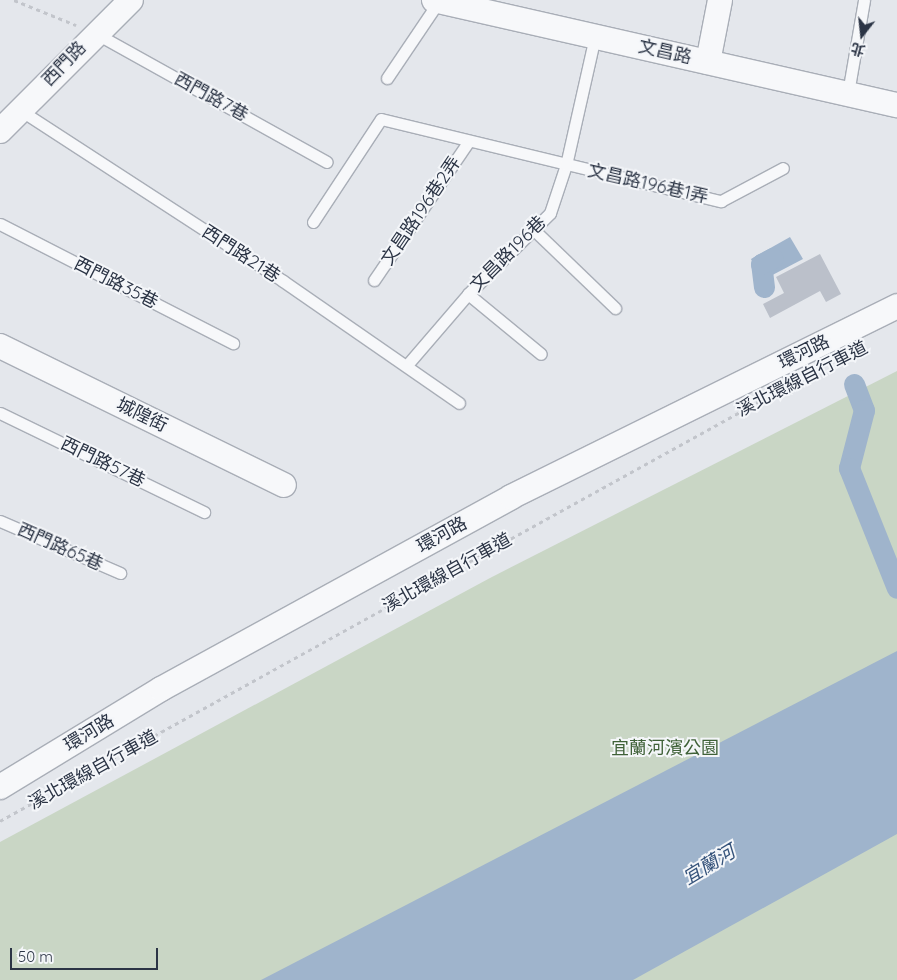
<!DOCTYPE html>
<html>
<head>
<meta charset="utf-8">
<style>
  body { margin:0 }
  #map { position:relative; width:897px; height:980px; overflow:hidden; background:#e4e7ec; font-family:Quicksand,"Noto Sans TC",sans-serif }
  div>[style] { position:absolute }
  .green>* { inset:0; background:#c9d6c5 }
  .water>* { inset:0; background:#9fb4cc }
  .canal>* { height:21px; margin:-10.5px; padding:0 10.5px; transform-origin:10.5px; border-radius:10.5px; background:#9fb4cc }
  .building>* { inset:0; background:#bbc0ca }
  .path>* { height:3px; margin-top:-1.5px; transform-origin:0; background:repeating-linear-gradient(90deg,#c2c5cb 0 4px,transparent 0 8px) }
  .roads { filter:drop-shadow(1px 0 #a9aeb7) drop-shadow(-1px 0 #a9aeb7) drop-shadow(0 1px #a9aeb7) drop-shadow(0 -1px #a9aeb7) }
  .lane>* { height:11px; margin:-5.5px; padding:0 5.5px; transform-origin:5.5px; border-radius:5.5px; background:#f7f8fa }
  .street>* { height:24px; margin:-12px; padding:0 12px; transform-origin:12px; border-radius:12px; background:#f7f8fa }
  span { translate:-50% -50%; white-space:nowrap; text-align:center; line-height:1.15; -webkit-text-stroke:4px #f4f6f9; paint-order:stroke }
  .street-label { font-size:18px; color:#2b3445 }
  .park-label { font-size:18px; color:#3f6138 }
  .water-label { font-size:19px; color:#34527a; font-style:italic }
  .north { position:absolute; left:837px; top:10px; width:50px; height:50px; -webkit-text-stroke:4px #f4f6f9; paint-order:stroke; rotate:196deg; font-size:14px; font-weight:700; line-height:20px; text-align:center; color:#2b3445 }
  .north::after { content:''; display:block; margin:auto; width:18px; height:22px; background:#2b3445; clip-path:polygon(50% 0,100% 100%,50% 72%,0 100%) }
  .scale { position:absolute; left:10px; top:948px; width:148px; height:22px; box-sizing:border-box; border:2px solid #2b3445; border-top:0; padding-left:6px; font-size:15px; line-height:18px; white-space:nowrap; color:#2b3445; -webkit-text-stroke:4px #f4f6f9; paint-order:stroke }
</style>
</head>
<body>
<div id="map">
  <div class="green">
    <div style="clip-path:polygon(897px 371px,897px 980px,0 980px,0 842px,490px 578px)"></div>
  </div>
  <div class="water">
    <div style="clip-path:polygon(790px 237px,803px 259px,761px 281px,751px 259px)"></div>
    <div style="clip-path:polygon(897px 651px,897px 834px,633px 980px,261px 980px)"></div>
  </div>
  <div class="canal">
    <div style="left:764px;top:287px;width:23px;rotate:-97deg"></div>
    <div style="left:761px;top:264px;width:13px;rotate:-27deg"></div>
    <div style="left:854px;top:384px;width:28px;rotate:69deg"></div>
    <div style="left:864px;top:410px;width:60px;rotate:104.5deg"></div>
    <div style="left:849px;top:468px;width:129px;rotate:68.2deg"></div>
  </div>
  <div class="building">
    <div style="clip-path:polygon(820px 254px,841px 294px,826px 302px,820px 291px,770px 318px,763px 304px,784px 293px,776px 277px)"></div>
  </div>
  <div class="path">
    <div style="left:14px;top:0;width:67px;rotate:22deg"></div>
    <div style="left:0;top:821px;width:889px;rotate:-28.93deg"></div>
  </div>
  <div class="roads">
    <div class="lane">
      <div style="left:95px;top:33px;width:265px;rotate:29.1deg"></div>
      <div style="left:387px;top:78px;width:93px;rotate:-56deg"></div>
      <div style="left:848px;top:93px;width:94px;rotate:-80.2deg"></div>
      <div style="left:20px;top:110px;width:314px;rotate:33deg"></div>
      <div style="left:283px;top:281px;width:214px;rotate:34.7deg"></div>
      <div style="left:313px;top:222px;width:123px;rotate:-56.6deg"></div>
      <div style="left:381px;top:119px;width:350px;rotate:13.6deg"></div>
      <div style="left:721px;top:201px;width:70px;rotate:-28deg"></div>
      <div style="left:0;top:224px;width:262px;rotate:27.1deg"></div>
      <div style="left:533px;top:229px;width:114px;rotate:43.9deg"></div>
      <div style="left:374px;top:280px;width:167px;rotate:-55.7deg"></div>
      <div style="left:468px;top:294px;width:94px;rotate:39.4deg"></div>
      <div style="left:407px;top:365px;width:94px;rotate:-49.3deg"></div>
      <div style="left:468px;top:294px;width:115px;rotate:-44.6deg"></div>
      <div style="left:550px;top:213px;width:51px;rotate:-71.6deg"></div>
      <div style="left:566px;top:165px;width:132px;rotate:-77.3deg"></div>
      <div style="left:0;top:413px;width:227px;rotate:25.9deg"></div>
      <div style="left:0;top:521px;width:131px;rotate:23.4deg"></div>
    </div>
    <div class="street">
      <div style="left:434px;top:0;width:475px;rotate:12.8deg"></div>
      <div style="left:708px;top:62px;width:63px;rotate:-79deg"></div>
      <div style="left:0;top:131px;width:185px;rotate:-45deg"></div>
      <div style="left:0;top:346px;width:316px;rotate:26.1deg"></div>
      <div style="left:0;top:787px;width:188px;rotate:-31.3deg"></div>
      <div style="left:161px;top:689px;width:399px;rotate:-28.7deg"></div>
      <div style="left:511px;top:497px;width:431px;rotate:-26.3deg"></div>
    </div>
  </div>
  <div class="street-label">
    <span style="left:665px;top:52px;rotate:13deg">文昌路</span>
    <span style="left:64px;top:64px;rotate:-46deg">西門路</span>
    <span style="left:211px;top:97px;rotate:29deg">西門路7巷</span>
    <span style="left:648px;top:184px;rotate:13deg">文昌路196巷1弄</span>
    <span style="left:421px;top:211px;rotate:-56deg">文昌路196巷2弄</span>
    <span style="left:241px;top:254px;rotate:33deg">西門路21巷</span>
    <span style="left:508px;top:254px;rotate:-45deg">文昌路196巷</span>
    <span style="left:116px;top:283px;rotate:27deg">西門路35巷</span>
    <span style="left:804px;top:352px;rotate:-26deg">環河路</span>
    <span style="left:802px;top:379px;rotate:-27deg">溪北環線自行車道</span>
    <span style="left:142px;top:415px;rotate:26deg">城隍街</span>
    <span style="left:103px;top:462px;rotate:26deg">西門路57巷</span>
    <span style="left:442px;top:535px;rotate:-29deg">環河路</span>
    <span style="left:60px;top:547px;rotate:24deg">西門路65巷</span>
    <span style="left:447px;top:573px;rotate:-29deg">溪北環線自行車道</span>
    <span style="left:89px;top:733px;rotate:-31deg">環河路</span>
    <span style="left:93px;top:770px;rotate:-29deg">溪北環線自行車道</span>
  </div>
  <div class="park-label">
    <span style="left:665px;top:748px">宜蘭河濱公園</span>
  </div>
  <div class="water-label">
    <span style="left:709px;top:865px;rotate:-31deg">宜蘭河</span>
  </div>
  <div class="north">北</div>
  <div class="scale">50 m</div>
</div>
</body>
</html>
